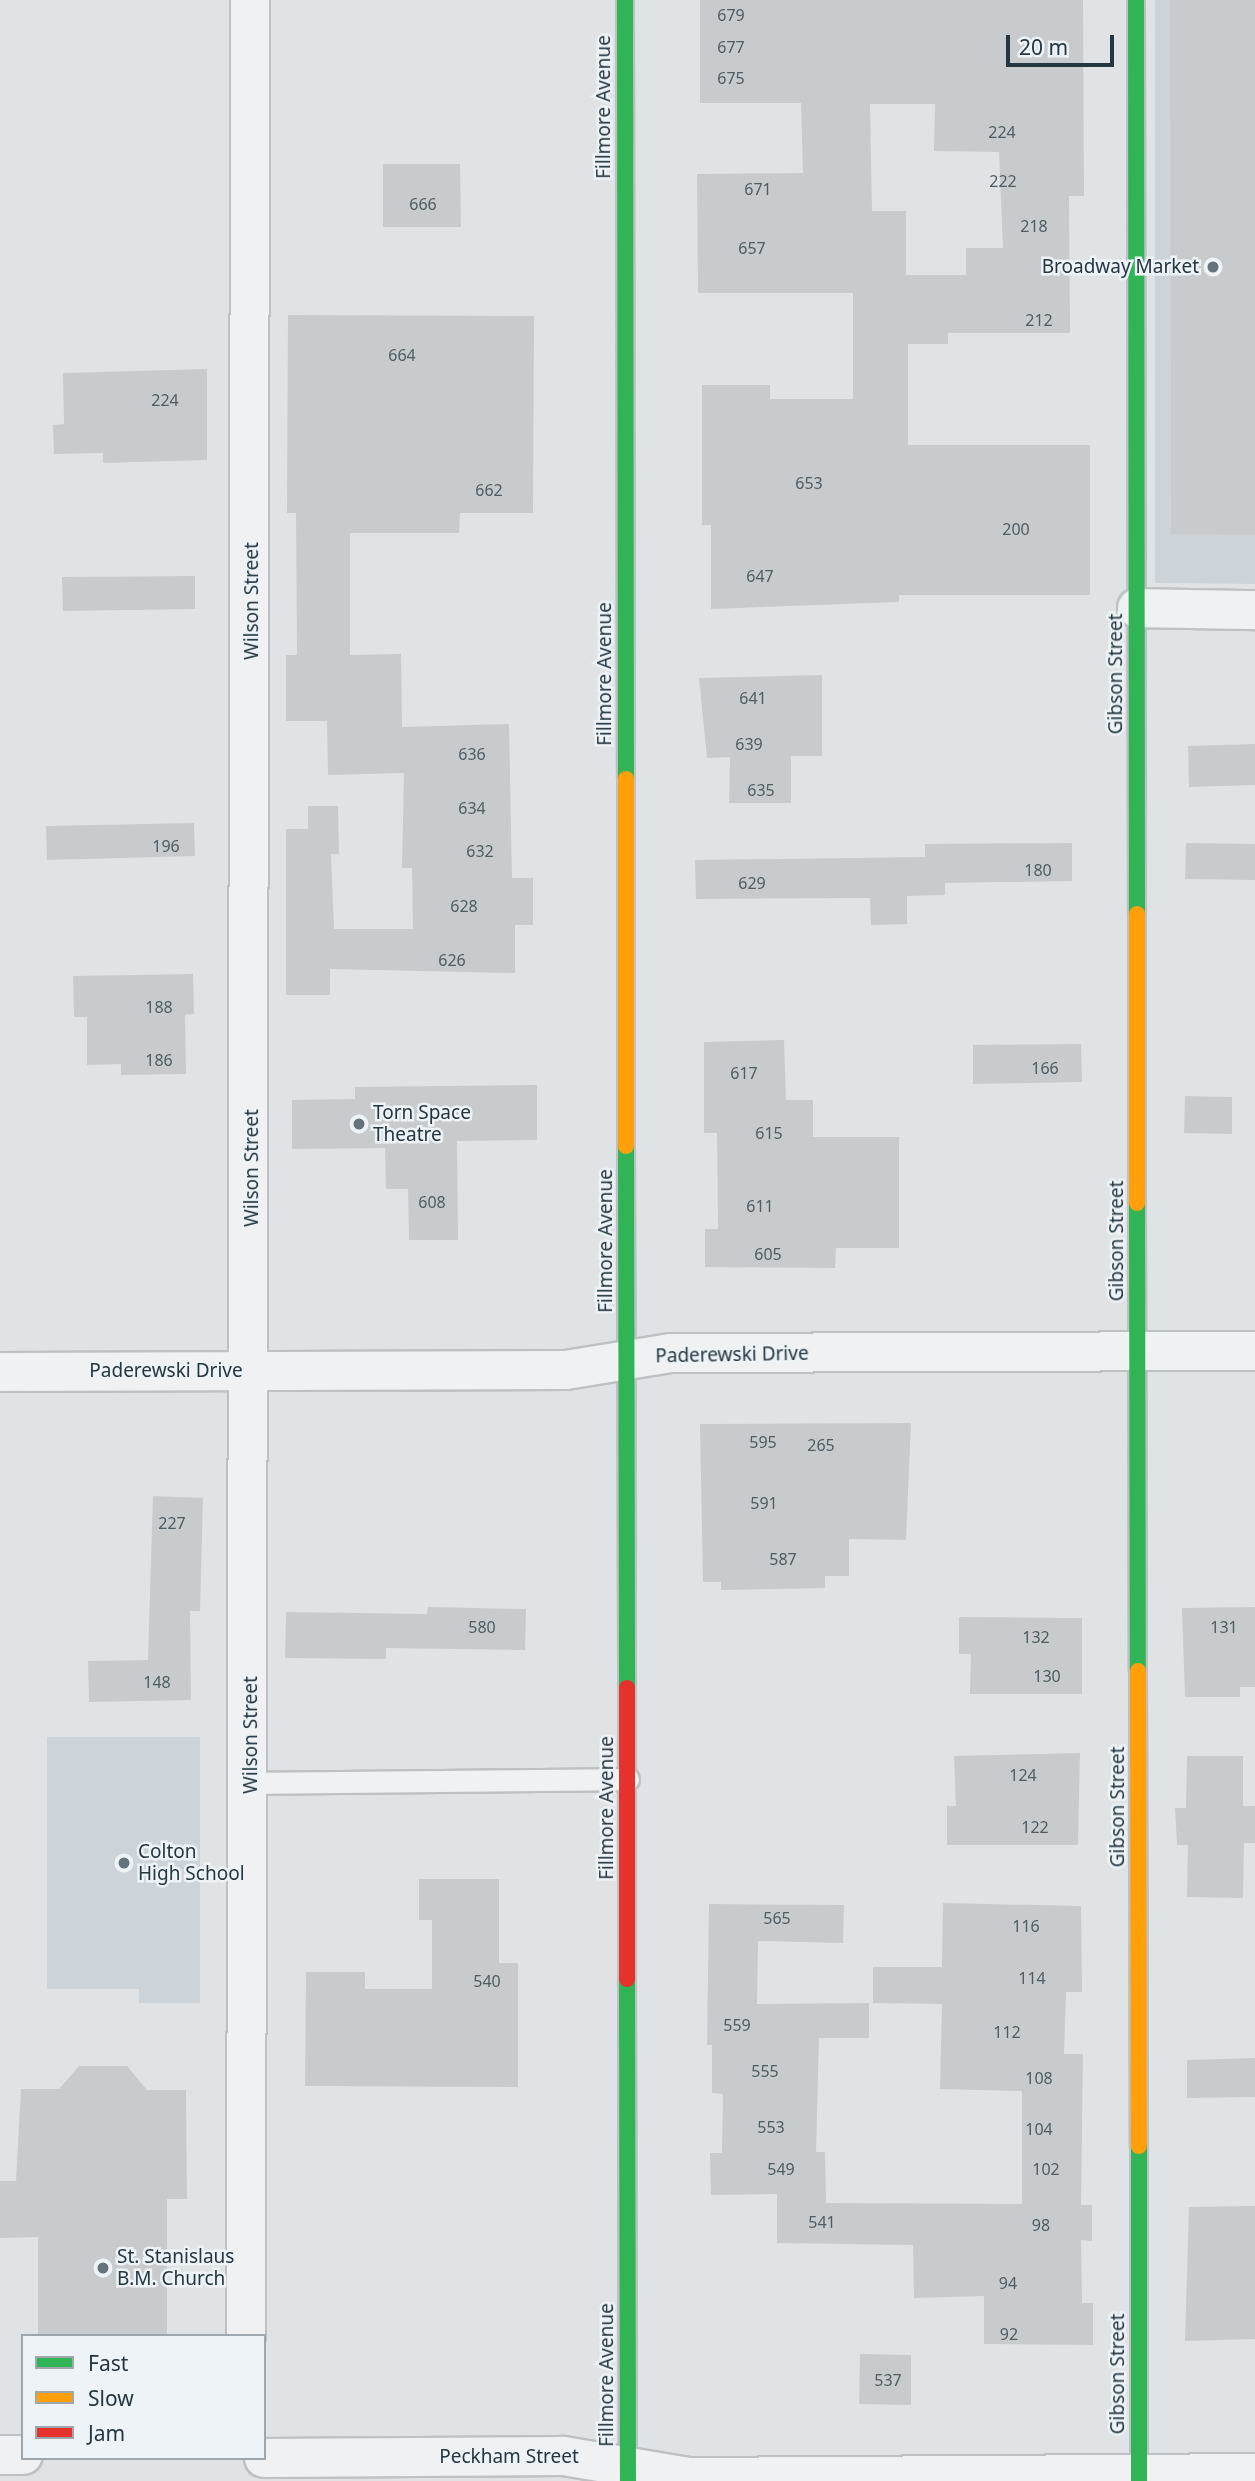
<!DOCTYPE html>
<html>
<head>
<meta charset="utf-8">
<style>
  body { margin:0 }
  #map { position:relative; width:1255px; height:2481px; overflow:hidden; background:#e0e3e5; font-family:"Noto Sans",sans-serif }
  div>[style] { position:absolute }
  .built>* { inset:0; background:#cdd4d9 }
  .building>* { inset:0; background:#c8cbcd }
  .roads { filter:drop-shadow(2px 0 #bec1c3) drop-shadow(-2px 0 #bec1c3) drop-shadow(0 2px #bec1c3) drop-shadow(0 -2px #bec1c3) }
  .lane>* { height:21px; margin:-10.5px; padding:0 10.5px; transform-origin:10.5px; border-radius:10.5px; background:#eff1f2 }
  .street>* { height:38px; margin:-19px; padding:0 19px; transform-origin:19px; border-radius:19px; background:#eff1f2 }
  .fast>* { height:16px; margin:-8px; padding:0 8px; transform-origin:8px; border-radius:8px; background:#30b455 }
  .slow>* { height:16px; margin:-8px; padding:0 8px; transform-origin:8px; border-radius:8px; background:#ff9f0a }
  .jam>* { height:16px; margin:-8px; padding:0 8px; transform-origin:8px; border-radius:8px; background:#e5322d }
  .dots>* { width:19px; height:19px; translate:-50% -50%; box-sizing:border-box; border:4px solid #edf3f6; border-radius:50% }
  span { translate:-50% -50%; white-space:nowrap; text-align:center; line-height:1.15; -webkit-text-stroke:5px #edf3f6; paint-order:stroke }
  .number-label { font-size:16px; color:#4e5c64 }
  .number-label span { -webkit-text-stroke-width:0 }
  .street-label { font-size:19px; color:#253640 }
  .poi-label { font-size:19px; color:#253640 }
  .right { translate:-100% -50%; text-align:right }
  .left { translate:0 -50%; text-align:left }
  .legend { position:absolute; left:21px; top:2334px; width:245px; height:126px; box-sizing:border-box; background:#edf3f6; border:2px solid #9da7ad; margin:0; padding:9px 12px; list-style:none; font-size:21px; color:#253640 }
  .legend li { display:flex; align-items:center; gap:14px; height:35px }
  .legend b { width:35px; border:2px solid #9da7ad }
  .scale { position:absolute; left:1006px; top:35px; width:108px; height:32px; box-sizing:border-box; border:4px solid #253640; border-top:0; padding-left:9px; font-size:21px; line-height:24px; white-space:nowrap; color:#253640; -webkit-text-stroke:5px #edf3f6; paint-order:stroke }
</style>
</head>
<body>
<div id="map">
  <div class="built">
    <div style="clip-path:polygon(1155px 0,1255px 0,1255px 584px,1155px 583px)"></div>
    <div style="clip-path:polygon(47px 1737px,200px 1737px,200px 2003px,139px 2003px,139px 1989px,47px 1989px)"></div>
  </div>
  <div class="building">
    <div style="clip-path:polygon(evenodd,700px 0,1083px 0,1084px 196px,1069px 196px,1070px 333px,948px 333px,948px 344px,908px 344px,908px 445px,1090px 445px,1090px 595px,899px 595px,899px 602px,711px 609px,711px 525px,702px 525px,702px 385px,770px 385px,770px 399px,853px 399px,853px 293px,698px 293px,697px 174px,803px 173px,801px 103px,700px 103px,700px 0,870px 104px,935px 104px,934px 151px,999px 152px,1003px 248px,966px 248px,966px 275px,906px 275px,906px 211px,872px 211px,870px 104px)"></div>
    <div style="clip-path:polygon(1170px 0,1255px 0,1255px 535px,1171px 534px)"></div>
    <div style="clip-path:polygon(383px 164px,460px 164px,461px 227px,383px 227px)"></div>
    <div style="clip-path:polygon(288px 315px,534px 316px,533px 513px,460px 513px,459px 533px,350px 533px,350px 655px,401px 654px,402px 727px,509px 724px,512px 878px,533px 878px,533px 925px,515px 925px,515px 973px,330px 969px,330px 995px,286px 995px,286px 829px,308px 829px,308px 806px,338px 806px,339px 854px,331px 854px,334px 929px,413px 929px,412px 868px,402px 868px,404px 773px,328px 775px,327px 721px,286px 721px,286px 655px,297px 655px,296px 513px,287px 513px)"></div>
    <div style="clip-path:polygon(207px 369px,207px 460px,103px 463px,103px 453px,54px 454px,53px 425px,64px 424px,63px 373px)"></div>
    <div style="clip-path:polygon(195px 576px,195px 609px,63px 611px,62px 577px)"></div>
    <div style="clip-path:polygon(822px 675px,822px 756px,791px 756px,791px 803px,729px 803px,730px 757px,707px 758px,699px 678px)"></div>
    <div style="clip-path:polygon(1255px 744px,1255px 785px,1189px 787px,1188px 746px)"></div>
    <div style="clip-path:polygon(194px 823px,195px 856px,47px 860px,46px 826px)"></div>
    <div style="clip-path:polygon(1072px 843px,1072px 881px,945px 883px,945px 895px,907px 896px,907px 924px,871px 925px,870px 898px,696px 899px,695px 860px,925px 857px,925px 844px)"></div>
    <div style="clip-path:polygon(1186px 843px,1255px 844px,1255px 880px,1185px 879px)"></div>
    <div style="clip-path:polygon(193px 974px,194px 1014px,185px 1015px,186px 1074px,121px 1075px,121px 1064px,87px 1065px,87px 1017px,74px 1017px,73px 976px)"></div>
    <div style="clip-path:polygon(784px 1040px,786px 1100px,813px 1100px,813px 1137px,899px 1137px,899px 1248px,836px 1248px,835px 1268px,705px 1267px,705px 1229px,718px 1229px,717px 1133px,704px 1133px,704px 1042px)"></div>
    <div style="clip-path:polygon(1081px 1044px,1082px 1082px,973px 1084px,973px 1045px)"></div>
    <div style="clip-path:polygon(537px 1085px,537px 1140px,457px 1141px,458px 1240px,409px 1240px,408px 1189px,386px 1189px,385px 1148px,292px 1149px,292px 1100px,355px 1099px,355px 1087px)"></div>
    <div style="clip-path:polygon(1185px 1096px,1232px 1097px,1232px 1134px,1184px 1133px)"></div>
    <div style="clip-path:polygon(911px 1423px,906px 1540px,849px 1539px,849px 1576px,825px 1576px,825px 1588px,721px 1590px,721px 1582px,703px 1582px,700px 1424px)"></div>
    <div style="clip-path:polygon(153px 1496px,203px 1498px,200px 1611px,190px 1611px,191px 1700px,89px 1702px,88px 1661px,148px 1660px)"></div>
    <div style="clip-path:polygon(428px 1607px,526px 1609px,525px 1650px,386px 1648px,386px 1659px,285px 1658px,286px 1612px,427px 1614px)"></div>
    <div style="clip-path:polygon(1255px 1607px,1255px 1687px,1240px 1687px,1240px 1697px,1185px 1697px,1182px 1608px)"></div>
    <div style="clip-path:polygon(959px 1617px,1082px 1618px,1082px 1694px,970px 1694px,971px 1654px,959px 1654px)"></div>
    <div style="clip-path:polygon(1080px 1753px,1078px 1845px,947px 1845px,947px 1806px,956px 1806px,954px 1756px)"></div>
    <div style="clip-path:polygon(1187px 1756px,1243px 1756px,1243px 1806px,1255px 1806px,1255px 1843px,1244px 1843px,1243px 1898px,1187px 1897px,1188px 1845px,1177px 1845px,1175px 1808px,1186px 1808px)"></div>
    <div style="clip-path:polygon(419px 1879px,499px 1879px,499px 1963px,518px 1963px,518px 2087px,305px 2086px,306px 1972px,365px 1972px,365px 1989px,432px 1989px,432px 1920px,419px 1920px)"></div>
    <div style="clip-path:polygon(943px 1903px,1081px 1906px,1082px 1992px,1066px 1992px,1064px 2054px,1083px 2054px,1081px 2205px,1092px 2205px,1092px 2241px,1081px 2240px,1082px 2303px,1093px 2303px,1093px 2345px,984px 2344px,984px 2296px,914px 2298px,913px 2245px,777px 2243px,777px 2194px,711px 2195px,710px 2153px,722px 2153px,723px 2094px,712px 2093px,712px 2045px,707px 2045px,709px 1904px,844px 1905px,843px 1943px,758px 1941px,757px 2004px,869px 2003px,869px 2038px,819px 2038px,816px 2152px,825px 2152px,826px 2203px,1022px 2204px,1022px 2091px,940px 2089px,942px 2004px,873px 2003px,873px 1967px,942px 1967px)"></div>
    <div style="clip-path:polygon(1255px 2058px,1255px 2097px,1187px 2098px,1187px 2060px)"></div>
    <div style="clip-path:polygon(79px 2066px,127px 2066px,147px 2090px,186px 2090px,187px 2199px,167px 2199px,167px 2336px,38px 2336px,38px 2237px,0 2238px,0 2181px,16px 2181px,21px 2089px,59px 2089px)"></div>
    <div style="clip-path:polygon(1255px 2206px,1255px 2339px,1185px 2341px,1189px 2207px)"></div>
    <div style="clip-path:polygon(860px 2354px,911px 2355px,911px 2405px,859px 2404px)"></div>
  </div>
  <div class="roads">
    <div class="lane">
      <div style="left:251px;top:1783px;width:377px;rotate:-0.6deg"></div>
    </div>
    <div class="street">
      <div style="left:1137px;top:608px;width:118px;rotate:1deg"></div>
      <div style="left:0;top:1372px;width:566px;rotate:-0.2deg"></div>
      <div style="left:566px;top:1370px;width:106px;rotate:-9.2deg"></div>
      <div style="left:671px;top:1353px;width:584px;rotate:-0.2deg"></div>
      <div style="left:246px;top:2336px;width:2336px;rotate:-89.9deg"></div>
      <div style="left:0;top:2455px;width:23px"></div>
      <div style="left:264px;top:2458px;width:299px;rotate:-0.4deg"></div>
      <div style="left:563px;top:2456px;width:128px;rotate:9.5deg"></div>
      <div style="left:689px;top:2477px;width:566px;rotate:-0.4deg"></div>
    </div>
    <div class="fast">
      <div style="left:625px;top:0;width:779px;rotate:89.93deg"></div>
      <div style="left:1136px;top:0;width:914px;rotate:89.94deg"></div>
      <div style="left:626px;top:1146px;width:542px;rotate:89.89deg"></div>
      <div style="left:1137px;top:1203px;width:468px;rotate:89.9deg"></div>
      <div style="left:627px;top:1979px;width:502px;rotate:89.89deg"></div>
      <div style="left:1139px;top:2146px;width:335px;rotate:90deg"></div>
    </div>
    <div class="slow">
      <div style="left:626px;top:779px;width:367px;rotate:90deg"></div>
      <div style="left:1137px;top:914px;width:289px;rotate:90deg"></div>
      <div style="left:1138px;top:1671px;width:475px;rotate:89.9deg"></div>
    </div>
    <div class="jam">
      <div style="left:627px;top:1688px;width:291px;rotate:90deg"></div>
    </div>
  </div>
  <div class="dots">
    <div style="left:1213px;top:267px;background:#66737a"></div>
    <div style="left:359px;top:1124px;background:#66737a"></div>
    <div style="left:124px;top:1863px;background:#66737a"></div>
    <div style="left:103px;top:2268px;background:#66737a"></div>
  </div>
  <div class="number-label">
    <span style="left:731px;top:15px">679</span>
    <span style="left:731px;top:47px">677</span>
    <span style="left:731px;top:78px">675</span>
    <span style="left:1002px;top:132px">224</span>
    <span style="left:1003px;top:181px">222</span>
    <span style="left:758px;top:189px">671</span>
    <span style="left:423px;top:204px">666</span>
    <span style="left:1034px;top:226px">218</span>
    <span style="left:752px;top:248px">657</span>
    <span style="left:1039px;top:320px">212</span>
    <span style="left:402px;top:355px">664</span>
    <span style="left:165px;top:400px">224</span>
    <span style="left:809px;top:483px">653</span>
    <span style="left:489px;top:490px">662</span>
    <span style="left:1016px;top:529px">200</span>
    <span style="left:760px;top:576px">647</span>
    <span style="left:753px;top:698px">641</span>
    <span style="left:749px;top:744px">639</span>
    <span style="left:472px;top:754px">636</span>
    <span style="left:761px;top:790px">635</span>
    <span style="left:472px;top:808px">634</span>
    <span style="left:166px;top:846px">196</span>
    <span style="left:480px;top:851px">632</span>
    <span style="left:1038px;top:870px">180</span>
    <span style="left:752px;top:883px">629</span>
    <span style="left:464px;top:906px">628</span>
    <span style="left:452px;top:960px">626</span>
    <span style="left:159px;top:1007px">188</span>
    <span style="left:159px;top:1060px">186</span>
    <span style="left:1045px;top:1068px">166</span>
    <span style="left:744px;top:1073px">617</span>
    <span style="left:769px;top:1133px">615</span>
    <span style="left:432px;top:1202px">608</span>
    <span style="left:760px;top:1206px">611</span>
    <span style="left:768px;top:1254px">605</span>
    <span style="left:763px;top:1442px">595</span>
    <span style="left:821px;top:1445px">265</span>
    <span style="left:764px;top:1503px">591</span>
    <span style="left:172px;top:1523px">227</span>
    <span style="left:783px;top:1559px">587</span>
    <span style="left:482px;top:1627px">580</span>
    <span style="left:1224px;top:1627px">131</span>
    <span style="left:1036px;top:1637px">132</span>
    <span style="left:1047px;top:1676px">130</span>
    <span style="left:157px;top:1682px">148</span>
    <span style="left:1023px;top:1775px">124</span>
    <span style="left:1035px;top:1827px">122</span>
    <span style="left:777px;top:1918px">565</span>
    <span style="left:1026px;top:1926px">116</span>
    <span style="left:1032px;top:1978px">114</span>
    <span style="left:487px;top:1981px">540</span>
    <span style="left:737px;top:2025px">559</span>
    <span style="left:1007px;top:2032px">112</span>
    <span style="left:765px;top:2071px">555</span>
    <span style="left:1039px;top:2078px">108</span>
    <span style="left:771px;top:2127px">553</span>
    <span style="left:1039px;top:2129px">104</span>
    <span style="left:781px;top:2169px">549</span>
    <span style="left:1046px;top:2169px">102</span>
    <span style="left:822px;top:2222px">541</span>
    <span style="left:1041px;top:2225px">98</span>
    <span style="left:1008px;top:2283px">94</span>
    <span style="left:1009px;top:2334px">92</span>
    <span style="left:888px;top:2380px">537</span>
  </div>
  <div class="street-label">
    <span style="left:604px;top:107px;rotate:-90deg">Fillmore Avenue</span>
    <span style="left:252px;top:601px;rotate:-90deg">Wilson Street</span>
    <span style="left:605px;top:674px;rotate:-90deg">Fillmore Avenue</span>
    <span style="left:1116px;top:674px;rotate:-90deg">Gibson Street</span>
    <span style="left:252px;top:1168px;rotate:-90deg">Wilson Street</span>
    <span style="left:606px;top:1241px;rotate:-90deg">Fillmore Avenue</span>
    <span style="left:1117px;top:1241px;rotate:-90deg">Gibson Street</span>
    <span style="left:732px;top:1355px;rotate:-1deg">Paderewski Drive</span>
    <span style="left:166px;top:1371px">Paderewski Drive</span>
    <span style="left:251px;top:1735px;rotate:-90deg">Wilson Street</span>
    <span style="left:1118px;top:1807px;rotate:-90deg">Gibson Street</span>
    <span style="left:607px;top:1808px;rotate:-90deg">Fillmore Avenue</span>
    <span style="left:1118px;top:2374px;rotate:-90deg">Gibson Street</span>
    <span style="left:607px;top:2375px;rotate:-90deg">Fillmore Avenue</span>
    <span style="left:509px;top:2457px">Peckham Street</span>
  </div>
  <div class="poi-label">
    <span class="right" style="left:1199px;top:267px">Broadway Market</span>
    <span class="left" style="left:373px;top:1124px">Torn Space<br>Theatre</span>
    <span class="left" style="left:138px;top:1863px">Colton<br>High School</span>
    <span class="left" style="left:117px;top:2268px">St. Stanislaus<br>B.M. Church</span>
  </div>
  <ul class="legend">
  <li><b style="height:9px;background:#30b455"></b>Fast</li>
  <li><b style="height:9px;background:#ff9f0a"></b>Slow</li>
  <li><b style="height:9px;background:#e5322d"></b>Jam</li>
  </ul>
  <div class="scale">20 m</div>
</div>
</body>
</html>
